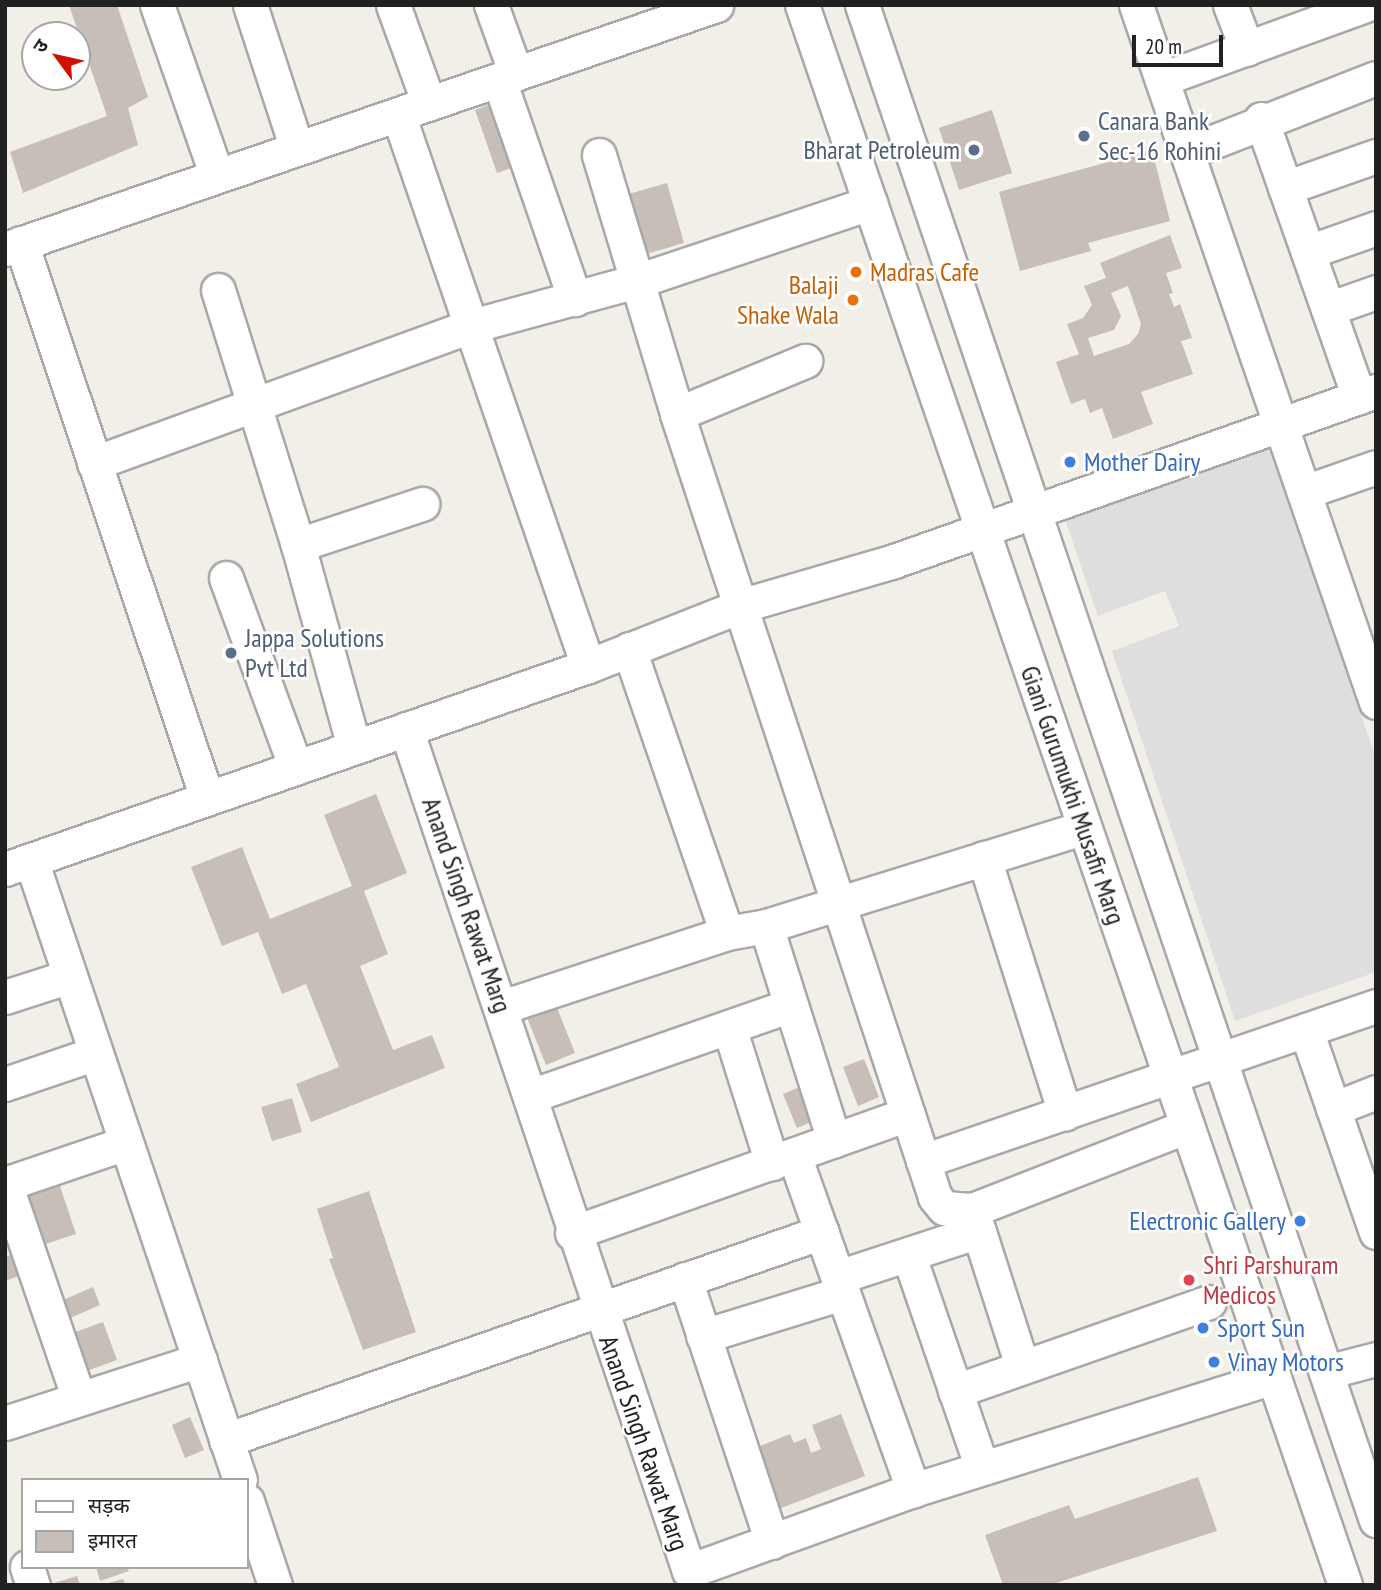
<!DOCTYPE html>
<html>
<head>
<meta charset="utf-8">
<style>
  body { margin:0 }
  #map { position:relative; width:1381px; height:1590px; overflow:hidden; background:#f1efe8; font-family:"PT Sans Narrow","Noto Sans Devanagari",sans-serif }
  div>[style] { position:absolute }
  .residential>* { inset:0; background:#dfdede }
  .building>* { inset:0; background:#c6beb7 }
  .roads { filter:drop-shadow(2px 0 #a8a8a8) drop-shadow(-2px 0 #a8a8a8) drop-shadow(0 2px #a8a8a8) drop-shadow(0 -2px #a8a8a8) }
  .minor>* { height:33px; margin:-16.5px; padding:0 16.5px; transform-origin:16.5px; border-radius:16.5px; background:#fff }
  .dots>* { width:19px; height:19px; translate:-50% -50%; box-sizing:border-box; border:4px solid #fff; border-radius:50% }
  span { translate:-50% -50%; white-space:nowrap; text-align:center; line-height:1.15; -webkit-text-stroke:5px #fff; paint-order:stroke }
  .service-label { font-size:26px; color:#4e5e75 }
  .left { translate:0 -50%; text-align:left }
  .right { translate:-100% -50%; text-align:right }
  .food-label { font-size:26px; color:#c56008 }
  .shop-label { font-size:26px; color:#366cbe }
  .street-label { font-size:26px; color:#212121 }
  .health-label { font-size:26px; color:#be3a42 }
  .frame { position:absolute; inset:0; border:7px solid #212121; pointer-events:none }
  .legend { position:absolute; left:21px; top:1478px; width:228px; height:91px; box-sizing:border-box; background:#fff; border:2px solid #a6a6a6; margin:0; padding:9px 12px; list-style:none; font-size:21px; color:#212121 }
  .legend li { display:flex; align-items:center; gap:14px; height:35px }
  .legend b { width:35px; border:2px solid #a6a6a6 }
  .north { position:absolute; left:21px; top:21px; width:70px; height:70px; box-sizing:border-box; background:#fff; border:2px solid #a6a6a6; border-radius:50%; rotate:303deg; font-size:19px; font-weight:700; line-height:28px; text-align:center; color:#212121 }
  .north::after { content:''; display:block; margin:auto; width:24px; height:32px; background:#d01102; clip-path:polygon(50% 0,100% 100%,50% 72%,0 100%) }
  .scale { position:absolute; left:1132px; top:35px; width:91px; height:32px; box-sizing:border-box; border:4px solid #212121; border-top:0; padding-left:9px; font-size:21px; line-height:24px; white-space:nowrap; color:#212121; -webkit-text-stroke:5px #fff; paint-order:stroke }
</style>
</head>
<body>
<div id="map">
  <div class="residential">
    <div style="clip-path:polygon(1266px 441px,1376px 758px,1376px 972px,1235px 1021px,1112px 651px,1179px 626px,1165px 591px,1098px 616px,1064px 516px)"></div>
  </div>
  <div class="building">
    <div style="clip-path:polygon(69px 5px,117px 5px,148px 97px,128px 108px,138px 145px,23px 193px,10px 152px,107px 116px)"></div>
    <div style="clip-path:polygon(501px 100px,523px 164px,497px 173px,475px 110px)"></div>
    <div style="clip-path:polygon(992px 110px,1012px 173px,959px 190px,939px 128px)"></div>
    <div style="clip-path:polygon(1152px 150px,1170px 221px,1088px 243px,1091px 251px,1020px 271px,999px 192px)"></div>
    <div style="clip-path:polygon(667px 183px,684px 243px,636px 257px,618px 197px)"></div>
    <div style="clip-path:polygon(evenodd,1170px 235px,1182px 268px,1166px 273px,1173px 293px,1169px 294px,1174px 307px,1180px 304px,1192px 338px,1181px 341px,1193px 374px,1141px 392px,1153px 424px,1113px 439px,1102px 408px,1090px 413px,1085px 399px,1071px 404px,1056px 362px,1079px 354px,1067px 324px,1083px 318px,1092px 305px,1084px 286px,1106px 278px,1100px 263px,1170px 235px,1128px 286px,1141px 324px,1138px 334px,1129px 344px,1094px 356px,1088px 338px,1114px 330px,1121px 316px,1111px 293px,1128px 286px)"></div>
    <div style="clip-path:polygon(376px 794px,407px 873px,364px 891px,388px 954px,360px 966px,393px 1050px,432px 1035px,445px 1068px,311px 1122px,296px 1084px,339px 1067px,306px 984px,282px 994px,258px 932px,222px 946px,191px 867px,242px 847px,270px 919px,352px 886px,324px 815px)"></div>
    <div style="clip-path:polygon(555px 1003px,575px 1053px,546px 1065px,526px 1015px)"></div>
    <div style="clip-path:polygon(864px 1059px,879px 1097px,858px 1106px,843px 1067px)"></div>
    <div style="clip-path:polygon(807px 1084px,821px 1118px,797px 1128px,783px 1094px)"></div>
    <div style="clip-path:polygon(292px 1098px,302px 1132px,272px 1141px,261px 1107px)"></div>
    <div style="clip-path:polygon(59px 1183px,76px 1234px,34px 1248px,17px 1198px)"></div>
    <div style="clip-path:polygon(369px 1191px,416px 1332px,363px 1350px,329px 1259px,333px 1258px,317px 1209px)"></div>
    <div style="clip-path:polygon(16px 1253px,24px 1274px,5px 1281px,5px 1257px)"></div>
    <div style="clip-path:polygon(93px 1287px,100px 1305px,61px 1322px,54px 1304px)"></div>
    <div style="clip-path:polygon(103px 1322px,117px 1360px,81px 1373px,67px 1335px)"></div>
    <div style="clip-path:polygon(841px 1414px,865px 1476px,776px 1510px,753px 1449px,790px 1434px,794px 1443px,806px 1438px,811px 1453px,821px 1449px,812px 1425px)"></div>
    <div style="clip-path:polygon(190px 1417px,204px 1450px,185px 1458px,172px 1425px)"></div>
    <div style="clip-path:polygon(1198px 1477px,1217px 1531px,1050px 1585px,1003px 1585px,985px 1535px,1069px 1505px,1075px 1519px)"></div>
    <div style="clip-path:polygon(96px 1567px,127px 1567px,129px 1571px,100px 1581px)"></div>
    <div style="clip-path:polygon(77px 1576px,80px 1585px,51px 1585px,51px 1584px)"></div>
    <div style="clip-path:polygon(123px 1579px,125px 1585px,105px 1585px,105px 1584px)"></div>
  </div>
  <div class="roads">
    <div class="minor">
      <div style="left:157px;top:5px;width:181px;rotate:70.7deg"></div>
      <div style="left:250px;top:5px;width:151px;rotate:71.9deg"></div>
      <div style="left:393px;top:5px;width:105px;rotate:70deg"></div>
      <div style="left:491px;top:5px;width:73px;rotate:70.1deg"></div>
      <div style="left:802px;top:5px;width:1671px;rotate:71.03deg"></div>
      <div style="left:862px;top:5px;width:1600px;rotate:71.26deg"></div>
      <div style="left:1136px;top:5px;width:737px;rotate:71deg"></div>
      <div style="left:1230px;top:5px;width:47px;rotate:68.9deg"></div>
      <div style="left:1162px;top:79px;width:216px;rotate:-20deg"></div>
      <div style="left:499px;top:80px;width:232px;rotate:70.9deg"></div>
      <div style="left:398px;top:114px;width:584px;rotate:71.01deg"></div>
      <div style="left:1261px;top:119px;width:295px;rotate:70.6deg"></div>
      <div style="left:1187px;top:152px;width:203px;rotate:-21.4deg"></div>
      <div style="left:599px;top:155px;width:270px;rotate:73.2deg"></div>
      <div style="left:677px;top:414px;width:824px;rotate:71.76deg"></div>
      <div style="left:935px;top:1197px;width:14px;rotate:51deg"></div>
      <div style="left:944px;top:1208px;width:28px;rotate:4deg"></div>
      <div style="left:972px;top:1210px;width:231px;rotate:-21.3deg"></div>
      <div style="left:1285px;top:188px;width:96px;rotate:-19.4deg"></div>
      <div style="left:21px;top:243px;width:585px;rotate:71.47deg"></div>
      <div style="left:5px;top:249px;width:752px;rotate:-18.94deg"></div>
      <div style="left:1308px;top:252px;width:72px;rotate:-19.4deg"></div>
      <div style="left:218px;top:290px;width:267px;rotate:72.6deg"></div>
      <div style="left:298px;top:545px;width:210px;rotate:74.5deg"></div>
      <div style="left:1328px;top:309px;width:51px;rotate:-19.5deg"></div>
      <div style="left:677px;top:414px;width:139px;rotate:-22.5deg"></div>
      <div style="left:94px;top:463px;width:401px;rotate:-20deg"></div>
      <div style="left:471px;top:326px;width:172px;rotate:-15.2deg"></div>
      <div style="left:637px;top:281px;width:246px;rotate:-18.5deg"></div>
      <div style="left:1304px;top:492px;width:76px;rotate:-19.1deg"></div>
      <div style="left:298px;top:545px;width:131px;rotate:-18.3deg"></div>
      <div style="left:226px;top:578px;width:202px;rotate:69.8deg"></div>
      <div style="left:629px;top:649px;width:300px;rotate:71deg"></div>
      <div style="left:406px;top:729px;width:888px;rotate:71.42deg"></div>
      <div style="left:689px;top:1571px;width:238px;rotate:-19.9deg"></div>
      <div style="left:913px;top:1490px;width:378px;rotate:-17.4deg"></div>
      <div style="left:984px;top:858px;width:268px;rotate:72.4deg"></div>
      <div style="left:31px;top:860px;width:654px;rotate:71.37deg"></div>
      <div style="left:5px;top:869px;width:617px;rotate:-19.2deg"></div>
      <div style="left:588px;top:666px;width:167px;rotate:-21.5deg"></div>
      <div style="left:743px;top:605px;width:157px;rotate:-16.2deg"></div>
      <div style="left:894px;top:561px;width:511px;rotate:-19.43deg"></div>
      <div style="left:766px;top:926px;width:225px;rotate:72.4deg"></div>
      <div style="left:5px;top:997px;width:68px;rotate:-17.9deg"></div>
      <div style="left:502px;top:1007px;width:237px;rotate:-18.2deg"></div>
      <div style="left:727px;top:933px;width:40px;rotate:-10deg"></div>
      <div style="left:766px;top:926px;width:332px;rotate:-17.2deg"></div>
      <div style="left:729px;top:1027px;width:143px;rotate:72.5deg"></div>
      <div style="left:1306px;top:1030px;width:214px;rotate:70.9deg"></div>
      <div style="left:5px;top:1084px;width:96px;rotate:-18.8deg"></div>
      <div style="left:530px;top:1096px;width:276px;rotate:-19.2deg"></div>
      <div style="left:1333px;top:1109px;width:46px;rotate:-21.6deg"></div>
      <div style="left:794px;top:1155px;width:356px;rotate:70.4deg"></div>
      <div style="left:923px;top:1161px;width:479px;rotate:-18.9deg"></div>
      <div style="left:5px;top:1183px;width:228px;rotate:71.1deg"></div>
      <div style="left:5px;top:1184px;width:128px;rotate:-18.7deg"></div>
      <div style="left:972px;top:1210px;width:164px;rotate:72.2deg"></div>
      <div style="left:572px;top:1233px;width:356px;rotate:-19.5deg"></div>
      <div style="left:909px;top:1256px;width:224px;rotate:71deg"></div>
      <div style="left:838px;top:1277px;width:148px;rotate:-18.1deg"></div>
      <div style="left:685px;top:1279px;width:277px;rotate:71.7deg"></div>
      <div style="left:703px;top:1336px;width:146px;rotate:-17.1deg"></div>
      <div style="left:1326px;top:1372px;width:52px;rotate:-14.6deg"></div>
      <div style="left:955px;top:1391px;width:269px;rotate:-19.3deg"></div>
      <div style="left:5px;top:1423px;width:205px;rotate:-17.9deg"></div>
      <div style="left:226px;top:1440px;width:631px;rotate:-19.24deg"></div>
      <div style="left:247px;top:1501px;width:89px;rotate:71.6deg"></div>
      <div style="left:27px;top:1567px;width:19px;rotate:72deg"></div>
    </div>
  </div>
  <div class="dots">
    <div style="left:1084px;top:136px;background:#5c6f8a"></div>
    <div style="left:974px;top:150px;background:#5c6f8a"></div>
    <div style="left:856px;top:272px;background:#e8710a"></div>
    <div style="left:853px;top:300px;background:#e8710a"></div>
    <div style="left:1070px;top:462px;background:#3f7fe0"></div>
    <div style="left:231px;top:653px;background:#5c6f8a"></div>
    <div style="left:1300px;top:1221px;background:#3f7fe0"></div>
    <div style="left:1189px;top:1280px;background:#e0444e"></div>
    <div style="left:1203px;top:1328px;background:#3f7fe0"></div>
    <div style="left:1214px;top:1362px;background:#3f7fe0"></div>
  </div>
  <div class="service-label">
    <span class="left" style="left:1098px;top:136px">Canara Bank<br>Sec-16 Rohini</span>
    <span class="right" style="left:960px;top:150px">Bharat Petroleum</span>
    <span class="left" style="left:245px;top:653px">Jappa Solutions<br>Pvt Ltd</span>
  </div>
  <div class="food-label">
    <span class="left" style="left:870px;top:272px">Madras Cafe</span>
    <span class="right" style="left:839px;top:300px">Balaji<br>Shake Wala</span>
  </div>
  <div class="shop-label">
    <span class="left" style="left:1084px;top:462px">Mother Dairy</span>
    <span class="right" style="left:1286px;top:1221px">Electronic Gallery</span>
    <span class="left" style="left:1217px;top:1328px">Sport Sun</span>
    <span class="left" style="left:1228px;top:1362px">Vinay Motors</span>
  </div>
  <div class="street-label">
    <span style="left:1073px;top:795px;rotate:71deg">Giani Gurumukhi Musafir Marg</span>
    <span style="left:467px;top:905px;rotate:71deg">Anand Singh Rawat Marg</span>
    <span style="left:644px;top:1443px;rotate:71deg">Anand Singh Rawat Marg</span>
  </div>
  <div class="health-label">
    <span class="left" style="left:1203px;top:1280px">Shri Parshuram<br>Medicos</span>
  </div>
  <div class="frame"></div>
  <ul class="legend">
  <li><b style="height:9px;background:#fff"></b>सड़क</li>
  <li><b style="height:19px;background:#c6beb7"></b>इमारत</li>
  </ul>
  <div class="north">उ</div>
  <div class="scale">20 m</div>
</div>
</body>
</html>
